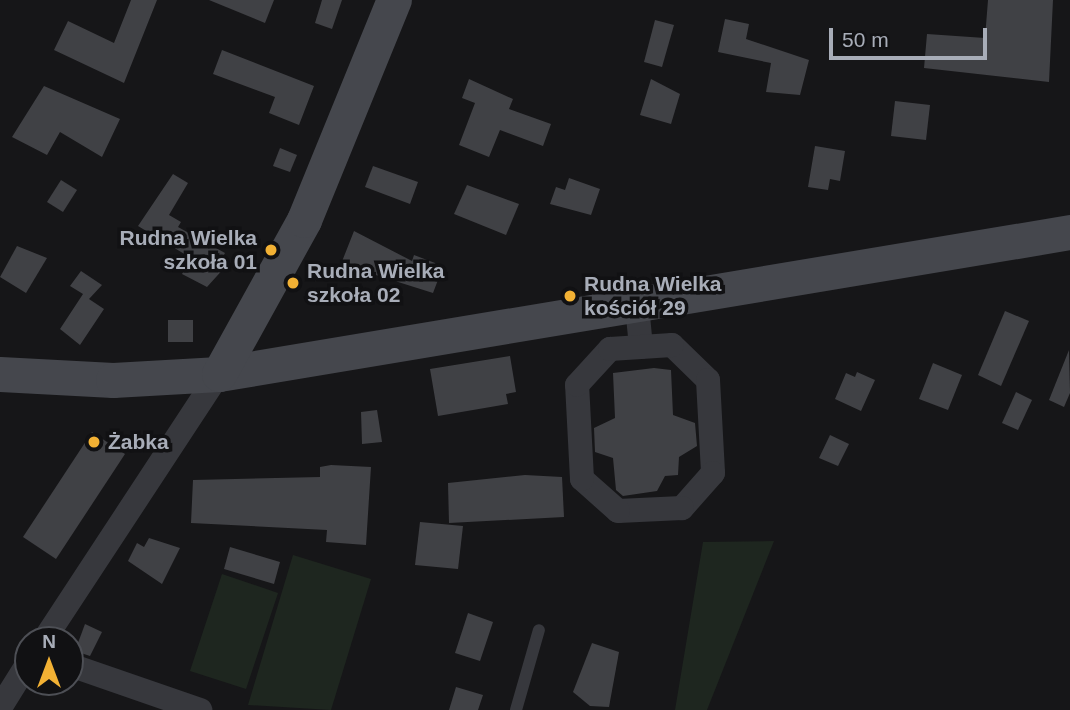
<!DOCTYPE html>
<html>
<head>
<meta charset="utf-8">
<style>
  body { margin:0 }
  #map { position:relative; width:1070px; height:710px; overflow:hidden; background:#161618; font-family:Helvetica,sans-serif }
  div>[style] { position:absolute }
  .green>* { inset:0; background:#1e261f }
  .building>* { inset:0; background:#404145 }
  .lane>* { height:12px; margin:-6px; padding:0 6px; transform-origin:6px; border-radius:6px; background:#37383d }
  .street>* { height:24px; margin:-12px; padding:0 12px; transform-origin:12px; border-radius:12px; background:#37383d }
  .secondary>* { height:35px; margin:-17.5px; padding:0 17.5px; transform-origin:17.5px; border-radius:17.5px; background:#45474d }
  .dots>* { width:19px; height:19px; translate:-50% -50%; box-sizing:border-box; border:4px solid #111113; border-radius:50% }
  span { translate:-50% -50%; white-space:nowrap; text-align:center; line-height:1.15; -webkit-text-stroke:7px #111113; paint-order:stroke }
  .poi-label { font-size:21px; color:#a8adb8; font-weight:700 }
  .right { translate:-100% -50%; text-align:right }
  .left { translate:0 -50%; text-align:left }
  .north { position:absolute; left:14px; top:626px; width:70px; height:70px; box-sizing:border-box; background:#111113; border:2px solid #4d4f55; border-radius:50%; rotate:0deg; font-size:19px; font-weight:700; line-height:28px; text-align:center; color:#a8adb8 }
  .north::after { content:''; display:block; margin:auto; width:24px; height:32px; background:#f2b134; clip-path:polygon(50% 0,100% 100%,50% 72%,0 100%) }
  .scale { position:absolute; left:829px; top:28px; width:158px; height:32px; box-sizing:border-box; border:4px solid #a8adb8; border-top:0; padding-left:9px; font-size:21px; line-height:24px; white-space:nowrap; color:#a8adb8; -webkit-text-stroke:5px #111113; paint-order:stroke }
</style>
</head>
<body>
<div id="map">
  <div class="green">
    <div style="clip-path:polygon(774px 541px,707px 710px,675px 710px,703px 542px)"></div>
    <div style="clip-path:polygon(293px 555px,371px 579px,331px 710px,248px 705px)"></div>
    <div style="clip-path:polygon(222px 574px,278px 593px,246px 689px,190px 671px)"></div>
  </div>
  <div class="building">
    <div style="clip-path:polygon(131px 0,157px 0,124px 83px,54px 50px,68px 21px,114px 43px)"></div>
    <div style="clip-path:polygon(209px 0,274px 0,265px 23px)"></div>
    <div style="clip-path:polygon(322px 0,342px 0,332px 29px,315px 23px)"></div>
    <div style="clip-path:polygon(988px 0,1053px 0,1049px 82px,924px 68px,927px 34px,985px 38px)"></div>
    <div style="clip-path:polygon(725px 19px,749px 24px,746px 39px,809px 60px,800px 95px,766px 92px,771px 63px,718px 52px)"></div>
    <div style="clip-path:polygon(655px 20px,674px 25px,662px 67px,644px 62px)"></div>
    <div style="clip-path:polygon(222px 50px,314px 86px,299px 125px,269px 113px,275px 97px,213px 74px)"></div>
    <div style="clip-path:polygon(469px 79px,513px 99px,509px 109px,551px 124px,543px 146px,500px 130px,489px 157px,459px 145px,475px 103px,462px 98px)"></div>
    <div style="clip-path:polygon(651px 79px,680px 94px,671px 124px,640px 115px)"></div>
    <div style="clip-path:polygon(44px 86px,120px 119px,102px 157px,60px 132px,47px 155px,12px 137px)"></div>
    <div style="clip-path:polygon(895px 101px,930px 105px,926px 140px,891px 136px)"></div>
    <div style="clip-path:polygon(815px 146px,845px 151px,840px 181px,830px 179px,828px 190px,808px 187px)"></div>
    <div style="clip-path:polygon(280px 148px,297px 155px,290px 172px,273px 166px)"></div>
    <div style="clip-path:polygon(373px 166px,418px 182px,410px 204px,365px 187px)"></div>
    <div style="clip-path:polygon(173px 174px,188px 183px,169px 215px,181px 222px,178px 227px,225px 253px,220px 262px,226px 266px,207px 287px,182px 274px,191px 258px,138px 226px)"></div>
    <div style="clip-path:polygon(569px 178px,600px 189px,591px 215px,550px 204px,556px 187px,565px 190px)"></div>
    <div style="clip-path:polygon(61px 180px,77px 190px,63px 212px,47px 202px)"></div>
    <div style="clip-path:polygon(467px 185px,519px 204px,506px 235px,454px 214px)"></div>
    <div style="clip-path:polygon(354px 231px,412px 261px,414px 255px,435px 263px,441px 272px,433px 293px,341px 264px)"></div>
    <div style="clip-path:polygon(17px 246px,47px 258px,26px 293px,0 277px)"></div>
    <div style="clip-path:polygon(81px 271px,102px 285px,89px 299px,104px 309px,80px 345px,60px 329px,83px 294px,70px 286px)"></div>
    <div style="clip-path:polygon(1005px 311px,1029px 321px,1001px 386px,978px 375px)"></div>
    <div style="clip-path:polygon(168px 320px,193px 320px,193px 342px,168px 342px)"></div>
    <div style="clip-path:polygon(1069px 350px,1070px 393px,1064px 407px,1049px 400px)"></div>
    <div style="clip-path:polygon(510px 356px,516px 392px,506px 394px,508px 404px,438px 416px,430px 369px)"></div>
    <div style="clip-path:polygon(933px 363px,962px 375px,948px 410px,919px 399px)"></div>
    <div style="clip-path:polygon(654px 368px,671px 370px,673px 415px,695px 423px,697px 446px,679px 457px,678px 475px,665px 476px,657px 491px,623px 496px,616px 490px,613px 458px,595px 452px,594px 428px,615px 418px,613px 373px)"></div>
    <div style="clip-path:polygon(857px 372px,875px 380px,861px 411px,835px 399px,846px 373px,855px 377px)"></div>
    <div style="clip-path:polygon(1016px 392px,1032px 400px,1018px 430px,1002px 423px)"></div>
    <div style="clip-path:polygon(377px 410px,382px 442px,362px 444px,361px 412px)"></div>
    <div style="clip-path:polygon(92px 432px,125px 454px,56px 559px,23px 537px)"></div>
    <div style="clip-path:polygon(830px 435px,849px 444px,838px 466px,819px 458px)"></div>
    <div style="clip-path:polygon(331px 465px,371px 467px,366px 545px,326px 542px,327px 530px,191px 523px,193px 480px,320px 477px,320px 467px)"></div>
    <div style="clip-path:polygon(525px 475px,562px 477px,564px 517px,449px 523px,448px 483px)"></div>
    <div style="clip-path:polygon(420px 522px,463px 526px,458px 569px,415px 565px)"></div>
    <div style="clip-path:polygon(149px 538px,180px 548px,162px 584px,128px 561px,137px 543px,144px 547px)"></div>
    <div style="clip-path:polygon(230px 547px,280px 562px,274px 584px,224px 569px)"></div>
    <div style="clip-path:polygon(468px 613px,493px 622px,480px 661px,455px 653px)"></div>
    <div style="clip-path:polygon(85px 624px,102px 632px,90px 656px,75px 651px)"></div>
    <div style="clip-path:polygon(592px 643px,619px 652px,609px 707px,590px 706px,573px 692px)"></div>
    <div style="clip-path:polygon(456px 687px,483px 695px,478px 710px,449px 710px)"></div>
  </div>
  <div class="lane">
    <div style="left:516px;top:710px;width:83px;rotate:-74deg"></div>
  </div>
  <div class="street">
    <div style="left:637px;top:306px;width:41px;rotate:84.4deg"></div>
    <div style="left:672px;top:345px;width:50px;rotate:44.2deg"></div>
    <div style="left:708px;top:380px;width:93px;rotate:86.9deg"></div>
    <div style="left:713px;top:473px;width:47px;rotate:131.5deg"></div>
    <div style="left:682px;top:508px;width:64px;rotate:177.3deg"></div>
    <div style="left:618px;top:511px;width:48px;rotate:-138.4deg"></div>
    <div style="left:582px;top:479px;width:94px;rotate:-93deg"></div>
    <div style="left:577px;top:385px;width:49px;rotate:-47.5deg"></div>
    <div style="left:610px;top:349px;width:62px;rotate:-3.7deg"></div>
    <div style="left:44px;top:640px;width:318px;rotate:-56.7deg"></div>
    <div style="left:70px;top:665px;width:138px;rotate:19.1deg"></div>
    <div style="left:0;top:708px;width:53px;rotate:-58.1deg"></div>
  </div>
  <div class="secondary">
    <div style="left:0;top:374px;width:113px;rotate:3deg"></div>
    <div style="left:113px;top:380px;width:106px;rotate:-3.2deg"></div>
    <div style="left:219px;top:374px;width:863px;rotate:-9.47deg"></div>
    <div style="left:219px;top:374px;width:176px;rotate:-61.1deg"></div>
    <div style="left:304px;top:220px;width:238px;rotate:-67.8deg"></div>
  </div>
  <div class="dots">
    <div style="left:271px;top:250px;background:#f2b134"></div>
    <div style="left:293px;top:283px;background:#f2b134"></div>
    <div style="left:570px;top:296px;background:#f2b134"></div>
    <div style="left:94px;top:442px;background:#f2b134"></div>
  </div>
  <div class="poi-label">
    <span class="right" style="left:257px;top:250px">Rudna Wielka<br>szkoła 01</span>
    <span class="left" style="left:307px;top:283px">Rudna Wielka<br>szkoła 02</span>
    <span class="left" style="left:584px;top:296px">Rudna Wielka<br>kościół 29</span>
    <span class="left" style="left:108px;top:442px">Żabka</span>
  </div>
  <div class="north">N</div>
  <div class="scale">50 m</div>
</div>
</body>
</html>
